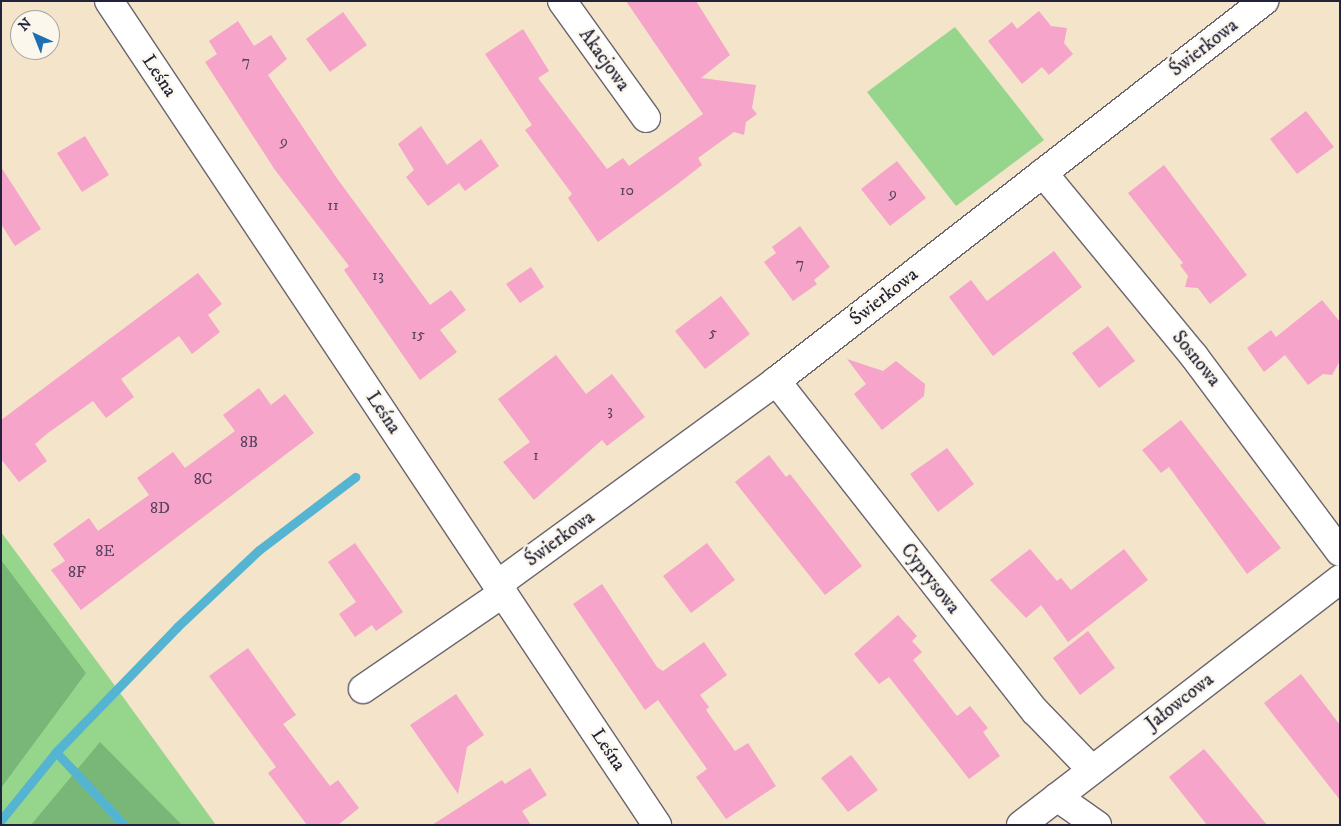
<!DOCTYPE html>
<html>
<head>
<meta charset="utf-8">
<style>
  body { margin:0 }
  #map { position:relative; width:1341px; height:826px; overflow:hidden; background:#f3e4ca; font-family:"IM FELL DW Pica",serif }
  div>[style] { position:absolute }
  .green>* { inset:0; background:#95d68c }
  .forest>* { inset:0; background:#78b778 }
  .stream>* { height:9px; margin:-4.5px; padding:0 4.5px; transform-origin:4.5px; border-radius:4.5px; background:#54b4d2 }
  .building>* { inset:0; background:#f7a4cb }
  .roads { filter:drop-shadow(1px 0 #6b666d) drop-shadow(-1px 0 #6b666d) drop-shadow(0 1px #6b666d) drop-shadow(0 -1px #6b666d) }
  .minor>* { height:28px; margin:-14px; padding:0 14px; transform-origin:14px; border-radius:14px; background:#fff }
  span { translate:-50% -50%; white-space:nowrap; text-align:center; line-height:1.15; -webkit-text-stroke:5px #fbf7ec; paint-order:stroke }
  .number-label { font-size:16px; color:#57425f }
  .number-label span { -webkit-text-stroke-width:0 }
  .street-label { font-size:19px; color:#22223b }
  .frame { position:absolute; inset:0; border:2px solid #22223b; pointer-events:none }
  .north { position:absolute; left:10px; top:10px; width:50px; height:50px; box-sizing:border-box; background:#fbf7ec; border:1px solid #a4a2a5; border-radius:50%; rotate:316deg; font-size:14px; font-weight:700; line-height:20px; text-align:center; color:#22223b }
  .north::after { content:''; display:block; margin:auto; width:18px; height:22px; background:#1f6fb2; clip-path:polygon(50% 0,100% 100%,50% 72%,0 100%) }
</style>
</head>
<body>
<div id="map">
  <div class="green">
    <div style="clip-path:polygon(955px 27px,1044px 140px,956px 206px,867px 92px)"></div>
    <div style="clip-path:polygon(1px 532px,107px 675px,216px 825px,1px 825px)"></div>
  </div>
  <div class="forest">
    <div style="clip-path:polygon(1px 560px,86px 673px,1px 788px)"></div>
    <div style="clip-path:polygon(100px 742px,182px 825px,31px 825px)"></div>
  </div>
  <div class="stream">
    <div style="left:56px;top:752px;width:100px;rotate:47deg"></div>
    <div style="left:1px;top:820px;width:87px;rotate:-51deg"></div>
    <div style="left:56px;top:752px;width:174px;rotate:-45.9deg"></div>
    <div style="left:177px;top:627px;width:112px;rotate:-43.2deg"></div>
    <div style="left:259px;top:550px;width:121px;rotate:-37.2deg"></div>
  </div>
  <div class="building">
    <div style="clip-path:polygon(626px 1px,696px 1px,730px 55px,701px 78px,756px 85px,752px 108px,757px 114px,746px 122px,744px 135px,734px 132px,698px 158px,702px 165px,679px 183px,598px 242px,568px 198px,572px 194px,525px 130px,532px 125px,485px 54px,523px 29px,549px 71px,538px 78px,607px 169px,623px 158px,629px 166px,703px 114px)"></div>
    <div style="clip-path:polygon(1039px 11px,1051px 26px,1067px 28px,1064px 43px,1073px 54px,1049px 75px,1042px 67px,1022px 84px,988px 41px,1012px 22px,1017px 29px)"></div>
    <div style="clip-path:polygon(343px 12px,367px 45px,330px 72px,306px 39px)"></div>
    <div style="clip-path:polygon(238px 21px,254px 46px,271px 35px,287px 59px,268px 75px,336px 177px,430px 305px,451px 290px,466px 310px,440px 330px,457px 352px,420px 380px,344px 270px,349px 266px,275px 170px,205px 62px,217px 54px,209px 41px)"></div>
    <div style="clip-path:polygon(1306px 111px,1334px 147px,1297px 174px,1270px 139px)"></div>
    <div style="clip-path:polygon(421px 126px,447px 165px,481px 139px,499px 166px,465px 191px,459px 183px,428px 206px,406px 177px,414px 170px,398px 144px)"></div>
    <div style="clip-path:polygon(85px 136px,109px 175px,82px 192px,57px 153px)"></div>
    <div style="clip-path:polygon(897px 161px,926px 198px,890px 226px,861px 189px)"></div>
    <div style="clip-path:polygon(1164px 165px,1247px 275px,1210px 304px,1198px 288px,1185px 287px,1188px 276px,1180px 265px,1183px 263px,1128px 193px)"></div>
    <div style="clip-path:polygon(1px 167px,41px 229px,15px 246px,1px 224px)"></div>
    <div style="clip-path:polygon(800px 226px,830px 267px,814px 280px,817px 284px,793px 301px,764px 262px,776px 253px,772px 247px)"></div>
    <div style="clip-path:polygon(1054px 251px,1082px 287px,993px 356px,949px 297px,971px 280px,987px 301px)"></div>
    <div style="clip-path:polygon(531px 267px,544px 287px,520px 303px,506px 284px)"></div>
    <div style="clip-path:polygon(198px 273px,222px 304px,208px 315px,220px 332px,192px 354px,179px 336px,121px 379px,134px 397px,106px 418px,93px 401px,48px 433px,35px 444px,47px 461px,19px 482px,1px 459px,1px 420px)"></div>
    <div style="clip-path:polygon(721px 296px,750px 334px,705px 369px,675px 331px)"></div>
    <div style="clip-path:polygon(1322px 300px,1340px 322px,1340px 361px,1332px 375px,1323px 374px,1308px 385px,1285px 355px,1264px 372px,1247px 348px,1271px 330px,1276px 337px)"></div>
    <div style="clip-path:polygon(1108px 326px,1135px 361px,1099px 388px,1072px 353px)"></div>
    <div style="clip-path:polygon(556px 355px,586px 394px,612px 374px,645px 417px,607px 446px,602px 440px,534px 500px,503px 462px,530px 442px,498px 399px)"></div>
    <div style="clip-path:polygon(847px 359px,883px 371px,896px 361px,925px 384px,924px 396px,882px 430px,854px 394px,866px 384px)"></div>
    <div style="clip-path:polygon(259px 388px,271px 405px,285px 394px,314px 433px,81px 610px,51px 570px,65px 561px,53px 544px,89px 518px,98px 531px,149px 495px,137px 478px,173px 452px,185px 468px,235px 431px,223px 415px)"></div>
    <div style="clip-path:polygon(1181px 420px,1281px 548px,1247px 574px,1169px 467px,1161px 473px,1142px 450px)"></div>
    <div style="clip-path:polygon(947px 448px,974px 484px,938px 512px,910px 474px)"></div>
    <div style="clip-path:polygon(769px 455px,786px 477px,790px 474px,862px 566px,825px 595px,735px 482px)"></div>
    <div style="clip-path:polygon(355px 543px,403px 612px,376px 631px,372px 625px,355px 637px,339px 614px,356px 602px,328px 562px)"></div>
    <div style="clip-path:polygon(707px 543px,735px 580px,691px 613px,663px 576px)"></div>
    <div style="clip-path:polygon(1030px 549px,1057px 581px,1061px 578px,1071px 590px,1124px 549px,1148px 580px,1068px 642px,1041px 605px,1026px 618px,990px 580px)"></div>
    <div style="clip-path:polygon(602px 584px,657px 667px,663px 671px,704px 642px,727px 675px,700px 695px,709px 707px,706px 710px,735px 751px,748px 743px,776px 786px,726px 819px,696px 777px,707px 769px,658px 700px,645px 710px,573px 604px)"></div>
    <div style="clip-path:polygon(898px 615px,917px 636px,912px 641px,922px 652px,913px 660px,957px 716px,970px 706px,988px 728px,983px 732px,1000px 756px,969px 779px,889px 677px,879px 684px,854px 654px)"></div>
    <div style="clip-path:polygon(1088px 631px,1115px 668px,1080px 695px,1053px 658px)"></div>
    <div style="clip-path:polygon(248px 648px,296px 715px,283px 724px,330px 786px,338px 780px,359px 808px,338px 825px,307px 825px,268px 773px,276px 767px,209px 676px)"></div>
    <div style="clip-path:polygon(1301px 674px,1340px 725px,1340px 800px,1264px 703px)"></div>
    <div style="clip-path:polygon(456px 694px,484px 735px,467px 747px,458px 794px,410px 725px)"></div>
    <div style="clip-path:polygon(1204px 749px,1221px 769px,1267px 825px,1207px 825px,1169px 777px)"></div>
    <div style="clip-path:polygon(851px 755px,878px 790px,848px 812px,821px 778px)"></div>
    <div style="clip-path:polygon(530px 768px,547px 795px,522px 811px,531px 825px,432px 825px,502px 780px,505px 784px)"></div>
  </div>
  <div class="roads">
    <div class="minor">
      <div style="left:109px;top:1px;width:990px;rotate:56.37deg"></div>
      <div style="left:562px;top:1px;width:144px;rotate:54.3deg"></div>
      <div style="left:1043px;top:173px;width:237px;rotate:50.5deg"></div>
      <div style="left:1194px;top:356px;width:244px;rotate:53.3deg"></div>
      <div style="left:776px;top:381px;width:420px;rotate:51.9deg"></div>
      <div style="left:1035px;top:711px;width:82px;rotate:46deg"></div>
      <div style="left:498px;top:584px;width:344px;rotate:-36.1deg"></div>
      <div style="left:776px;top:381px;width:619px;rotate:-37.91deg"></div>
      <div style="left:363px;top:689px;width:170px;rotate:-34.4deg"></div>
      <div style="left:1057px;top:797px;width:49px;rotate:35deg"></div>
      <div style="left:1021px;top:825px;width:403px;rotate:-37.6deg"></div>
    </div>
  </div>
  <div class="number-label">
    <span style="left:246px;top:61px">7</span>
    <span style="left:284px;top:141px">9</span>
    <span style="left:627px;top:190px">10</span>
    <span style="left:893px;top:193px">9</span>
    <span style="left:333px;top:205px">11</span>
    <span style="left:800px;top:263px">7</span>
    <span style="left:378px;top:275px">13</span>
    <span style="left:713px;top:332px">5</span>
    <span style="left:418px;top:334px">15</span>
    <span style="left:610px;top:410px">3</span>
    <span style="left:249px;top:442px">8B</span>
    <span style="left:536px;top:455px">1</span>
    <span style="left:203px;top:479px">8C</span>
    <span style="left:160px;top:508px">8D</span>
    <span style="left:105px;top:551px">8E</span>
    <span style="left:77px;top:572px">8F</span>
  </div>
  <div class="street-label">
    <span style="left:1204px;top:48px;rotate:-38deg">Świerkowa</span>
    <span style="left:604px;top:60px;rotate:54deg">Akacjowa</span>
    <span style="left:159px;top:76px;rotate:56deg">Leśna</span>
    <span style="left:884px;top:297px;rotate:-38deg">Świerkowa</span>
    <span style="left:1196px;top:359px;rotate:51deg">Sosnowa</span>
    <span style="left:383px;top:413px;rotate:56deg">Leśna</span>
    <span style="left:560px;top:539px;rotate:-36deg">Świerkowa</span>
    <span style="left:930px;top:579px;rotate:52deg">Cyprysowa</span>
    <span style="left:1180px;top:702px;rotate:-38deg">Jałowcowa</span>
    <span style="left:608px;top:750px;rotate:56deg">Leśna</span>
  </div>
  <div class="frame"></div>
  <div class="north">N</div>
</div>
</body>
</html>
